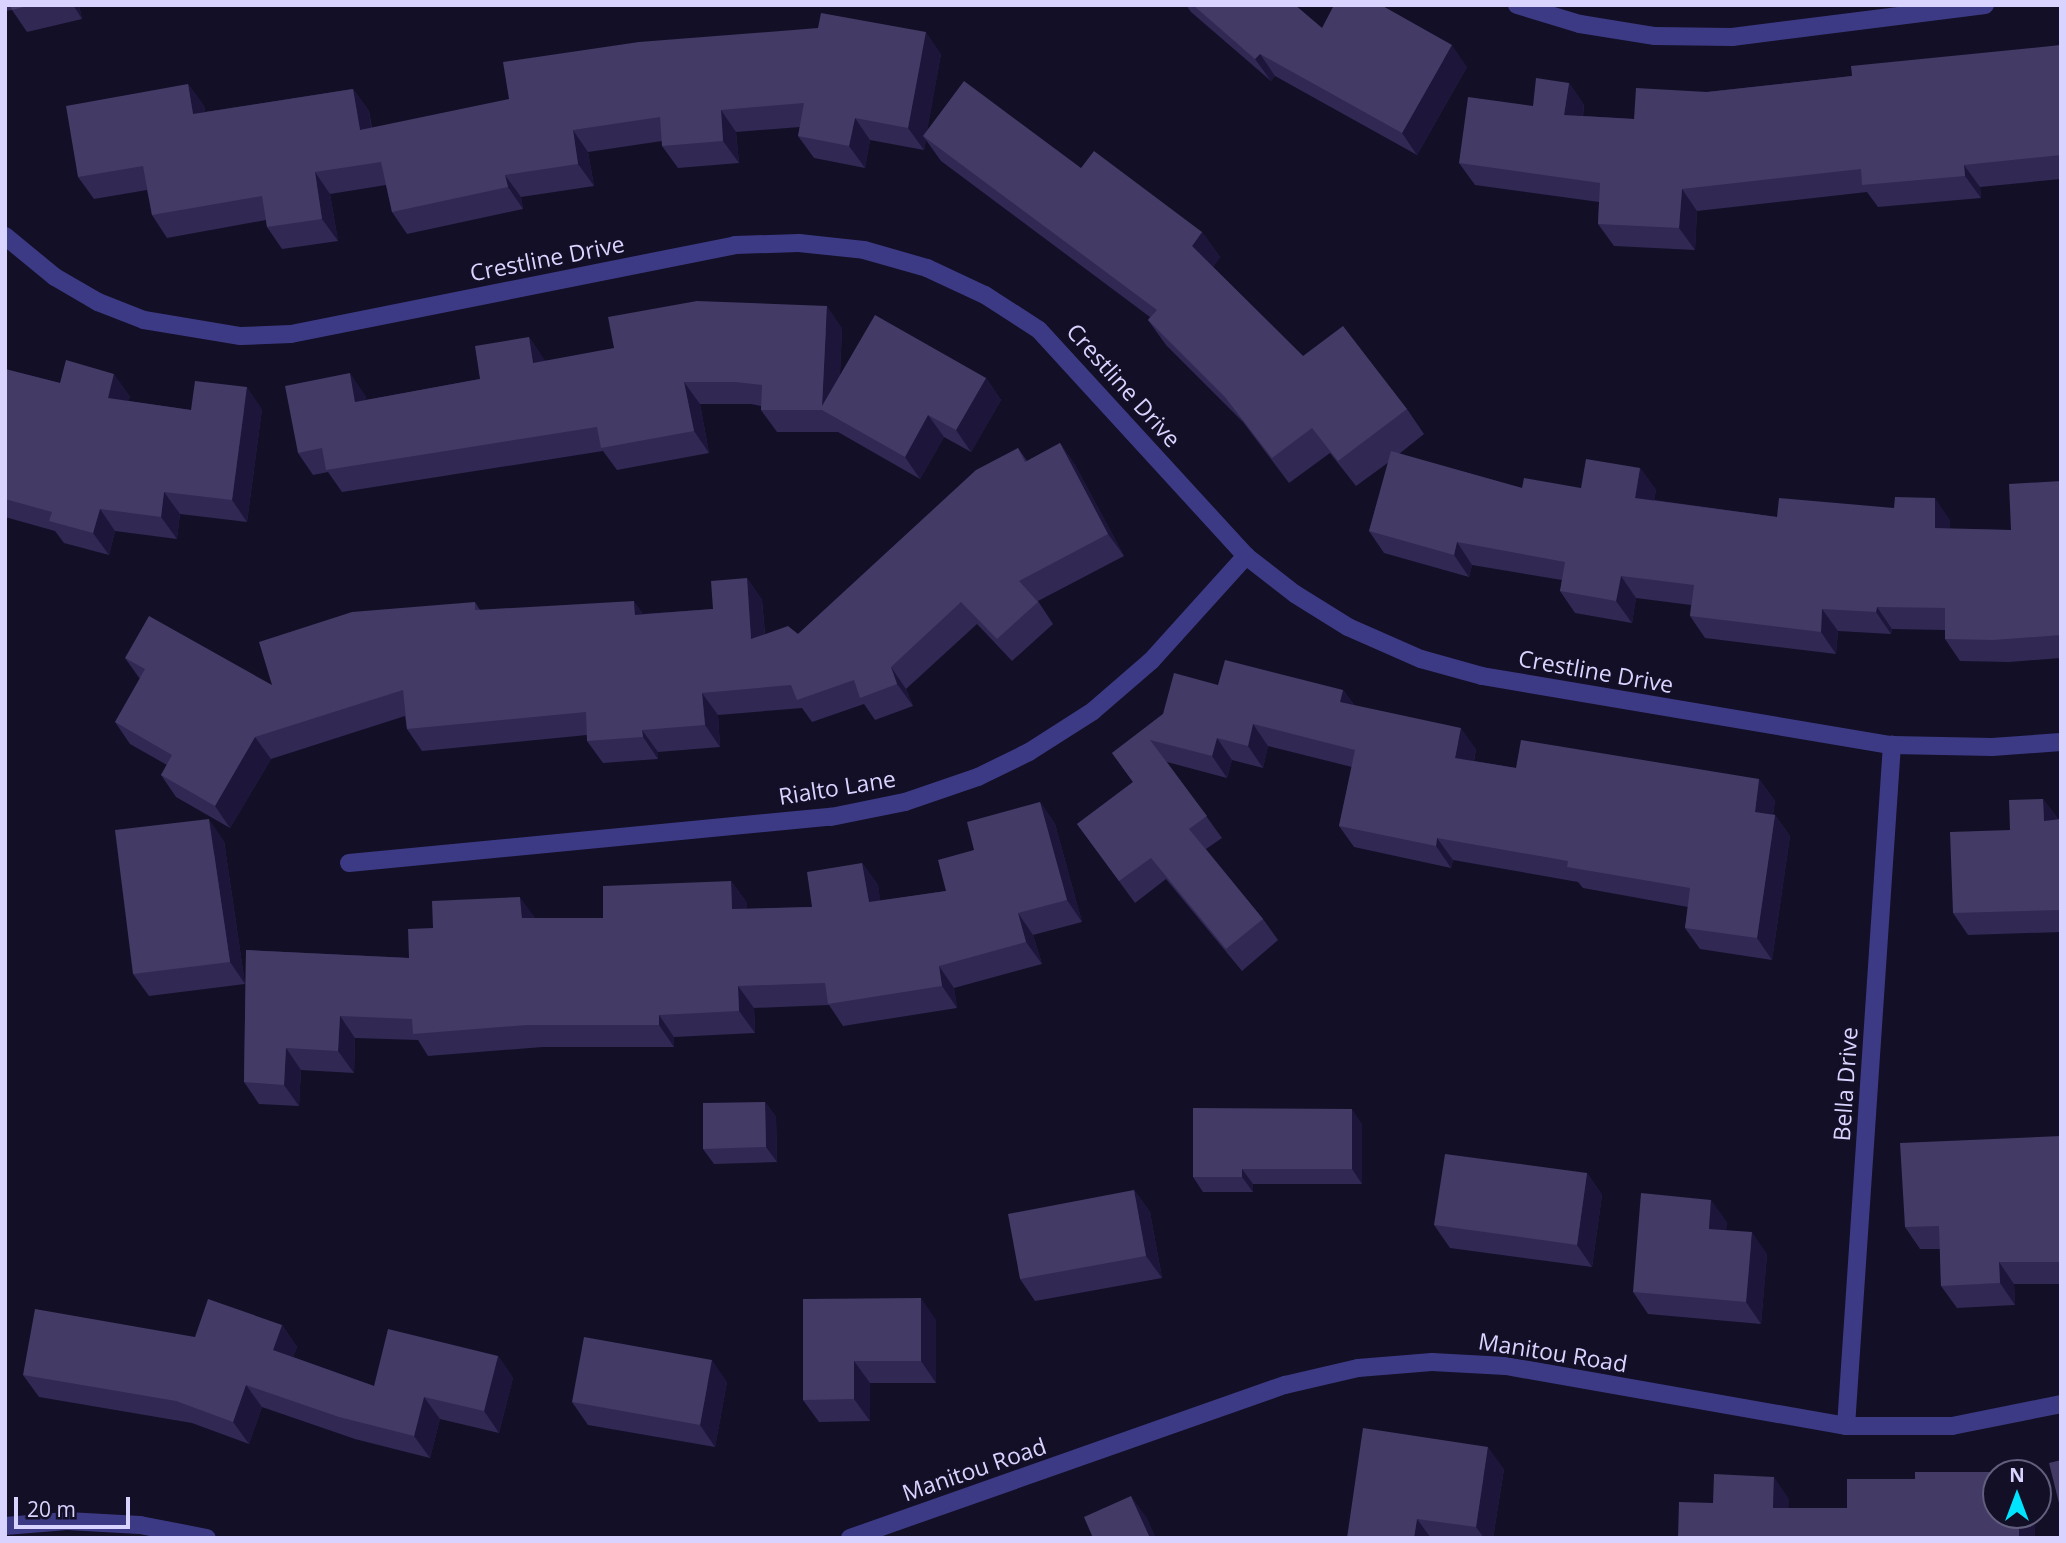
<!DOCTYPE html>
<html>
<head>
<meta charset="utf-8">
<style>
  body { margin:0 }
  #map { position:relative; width:2066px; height:1543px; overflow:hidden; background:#130f26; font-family:"Open Sans",sans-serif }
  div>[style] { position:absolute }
  .street>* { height:18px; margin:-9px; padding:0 9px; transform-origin:9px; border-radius:9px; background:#3d3a85 }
  .wall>* { inset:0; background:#312854 }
  .shaded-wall>* { inset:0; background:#1d163a }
  .building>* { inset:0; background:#433a66 }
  span { translate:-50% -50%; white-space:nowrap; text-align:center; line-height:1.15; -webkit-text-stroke:7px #130f26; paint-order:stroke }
  .street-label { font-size:23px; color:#d9d4ff }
  .frame { position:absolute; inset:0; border:7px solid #d9d4ff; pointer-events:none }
  .north { position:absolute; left:1982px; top:1459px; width:70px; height:70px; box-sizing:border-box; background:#130f26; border:2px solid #625e7d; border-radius:50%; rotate:0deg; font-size:19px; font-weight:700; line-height:28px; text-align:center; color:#d9d4ff }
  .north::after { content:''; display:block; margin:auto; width:24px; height:32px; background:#00e5ff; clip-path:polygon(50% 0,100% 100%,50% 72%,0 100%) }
  .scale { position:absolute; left:14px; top:1497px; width:116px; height:32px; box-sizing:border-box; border:4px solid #d9d4ff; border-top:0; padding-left:9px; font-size:21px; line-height:24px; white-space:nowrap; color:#d9d4ff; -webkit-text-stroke:5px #130f26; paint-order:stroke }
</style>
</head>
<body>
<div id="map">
  <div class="street">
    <div style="left:1517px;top:5px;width:66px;rotate:16.8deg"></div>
    <div style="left:1580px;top:24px;width:76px;rotate:9.1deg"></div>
    <div style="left:1655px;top:36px;width:77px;rotate:0.7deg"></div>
    <div style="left:1732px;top:37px;width:255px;rotate:-7.2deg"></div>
    <div style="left:5px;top:236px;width:65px;rotate:39.4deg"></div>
    <div style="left:55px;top:277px;width:50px;rotate:30.2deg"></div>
    <div style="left:98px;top:302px;width:49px;rotate:21.4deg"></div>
    <div style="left:144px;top:320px;width:98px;rotate:9.4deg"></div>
    <div style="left:241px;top:336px;width:50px;rotate:-2.3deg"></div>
    <div style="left:291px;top:334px;width:453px;rotate:-11.3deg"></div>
    <div style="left:735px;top:245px;width:64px;rotate:-1.8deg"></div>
    <div style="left:799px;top:243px;width:65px;rotate:6.1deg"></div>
    <div style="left:864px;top:250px;width:66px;rotate:15.9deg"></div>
    <div style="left:927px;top:268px;width:64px;rotate:25deg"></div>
    <div style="left:985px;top:295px;width:64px;rotate:32.9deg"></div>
    <div style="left:1039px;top:330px;width:306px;rotate:47.5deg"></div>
    <div style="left:1246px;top:556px;width:62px;rotate:37.8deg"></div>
    <div style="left:1295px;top:594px;width:62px;rotate:31.9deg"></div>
    <div style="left:1348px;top:627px;width:80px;rotate:23.7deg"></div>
    <div style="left:1421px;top:659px;width:63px;rotate:15.6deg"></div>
    <div style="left:1482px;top:676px;width:416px;rotate:9.6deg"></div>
    <div style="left:1892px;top:745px;width:100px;rotate:1.1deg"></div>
    <div style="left:1992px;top:747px;width:69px;rotate:-4.1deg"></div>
    <div style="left:349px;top:863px;width:484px;rotate:-5.5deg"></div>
    <div style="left:831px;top:817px;width:76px;rotate:-11.5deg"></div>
    <div style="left:905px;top:802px;width:77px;rotate:-18.9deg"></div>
    <div style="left:978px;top:777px;width:57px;rotate:-26.1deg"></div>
    <div style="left:1029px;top:752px;width:76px;rotate:-32.6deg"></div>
    <div style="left:1093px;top:711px;width:77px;rotate:-40.8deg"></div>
    <div style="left:1151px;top:661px;width:142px;rotate:-47.9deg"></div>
    <div style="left:1846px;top:1426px;width:683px;rotate:-86.14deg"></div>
    <div style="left:5px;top:1526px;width:62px;rotate:-4.6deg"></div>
    <div style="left:67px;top:1521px;width:73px;rotate:3.1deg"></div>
    <div style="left:140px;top:1525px;width:68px;rotate:11deg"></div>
    <div style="left:850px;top:1538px;width:461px;rotate:-19.4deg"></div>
    <div style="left:1285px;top:1385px;width:75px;rotate:-13.1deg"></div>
    <div style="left:1358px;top:1368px;width:74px;rotate:-4.6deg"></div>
    <div style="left:1432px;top:1362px;width:74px;rotate:3.1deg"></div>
    <div style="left:1506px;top:1366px;width:345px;rotate:10deg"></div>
    <div style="left:1846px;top:1426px;width:106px"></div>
    <div style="left:1952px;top:1426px;width:111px;rotate:-11.4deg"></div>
  </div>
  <div class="wall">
    <div style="clip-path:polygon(5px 5px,79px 5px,82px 19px,27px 32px,12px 10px,5px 11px)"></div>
    <div style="clip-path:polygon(1186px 5px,1295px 5px,1322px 28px,1467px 67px,1417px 155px,1275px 76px,1271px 81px,1191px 12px)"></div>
    <div style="clip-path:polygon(2061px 45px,2061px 179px,1980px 187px,1981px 198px,1878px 207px,1867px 192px,1697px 211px,1695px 250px,1614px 246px,1598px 224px,1599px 202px,1475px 185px,1459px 163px,1533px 106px,1569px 83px,1584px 105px,1583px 116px,1634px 119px,1707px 92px,1852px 76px)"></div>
    <div style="clip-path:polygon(941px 54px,927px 130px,1081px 168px,1202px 232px,1220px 257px,1213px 267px,1303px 356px,1407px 409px,1424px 434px,1399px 454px,1522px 488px,1581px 488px,1640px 468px,1656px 490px,1654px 500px,1777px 517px,1950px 520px,1950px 529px,2011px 530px,2061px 481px,2061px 658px,2009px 662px,1960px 661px,1945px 639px,1945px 630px,1892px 629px,1891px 634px,1838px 631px,1836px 654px,1705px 638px,1690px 616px,1691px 605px,1636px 598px,1632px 623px,1575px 613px,1560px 591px,1562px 580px,1472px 565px,1469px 577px,1384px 553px,1369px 531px,1389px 462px,1356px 486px,1330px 453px,1289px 483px,1243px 422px,1166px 345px,1148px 320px,1150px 317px,941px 161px,926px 140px,924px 150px,870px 140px,865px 168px,814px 158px,798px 136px,800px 127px,736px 132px,739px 163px,678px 168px,662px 146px,662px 141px,588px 152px,594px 186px,521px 197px,523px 209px,407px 234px,392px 212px,386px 185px,330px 194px,338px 241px,282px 249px,267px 227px,266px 220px,167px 238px,152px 215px,147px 190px,94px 199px,78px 177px,188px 84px,204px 106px,205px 112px,353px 89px,369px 111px,372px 128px)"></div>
    <div style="clip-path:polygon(842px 328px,840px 375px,986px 378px,1001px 400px,971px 452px,944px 437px,920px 479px,838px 432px,777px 432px,761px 410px,761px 406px,751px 404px,700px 404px,709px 453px,617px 470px,603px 451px,342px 492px,328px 472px,313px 475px,298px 453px,365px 395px,366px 400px,480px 379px,529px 337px,545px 361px)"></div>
    <div style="clip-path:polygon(5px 369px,60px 383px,130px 396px,128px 401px,191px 410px,262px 409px,247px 522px,180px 514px,177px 539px,115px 531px,109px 555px,64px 543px,55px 531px,5px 517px)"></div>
    <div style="clip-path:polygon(1060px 443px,1075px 465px,1124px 556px,1038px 601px,1053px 624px,1012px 661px,977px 624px,906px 689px,913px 706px,875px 720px,864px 704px,812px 722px,802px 708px,718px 715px,720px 747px,658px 752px,658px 759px,603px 763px,587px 741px,587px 735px,422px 751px,407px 729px,405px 716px,271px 759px,230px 828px,176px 797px,161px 775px,167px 765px,130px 744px,115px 722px,140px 679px,125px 658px,272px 685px,475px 602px,480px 610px,643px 614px,713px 609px,747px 578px,762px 600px,765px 634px,798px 634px,1018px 448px,1027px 461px)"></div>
    <div style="clip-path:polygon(1218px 685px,1343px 690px,1354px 705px,1476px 749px,1474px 761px,1516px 768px,1759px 779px,1775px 801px,1773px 814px,1775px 815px,1790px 836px,1772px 960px,1700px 949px,1685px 928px,1688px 907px,1583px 888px,1578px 882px,1453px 860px,1451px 868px,1354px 847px,1339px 826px,1352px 767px,1268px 746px,1263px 768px,1232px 760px,1227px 778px,1167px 762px,1222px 838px,1206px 849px,1263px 919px,1278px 940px,1242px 971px,1166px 879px,1135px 903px,1077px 824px,1133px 782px,1112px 753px,1163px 714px)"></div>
    <div style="clip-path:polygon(2043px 799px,2058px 819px,2061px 819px,2061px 932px,1968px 935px,1953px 913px,2010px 830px)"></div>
    <div style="clip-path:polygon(1040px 802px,1055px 824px,1082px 922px,1033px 935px,1042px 964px,954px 988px,957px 1008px,843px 1026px,829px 1005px,754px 1008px,755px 1033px,674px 1037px,674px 1047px,543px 1047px,428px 1056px,418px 1040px,355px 1038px,354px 1073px,301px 1070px,299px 1106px,259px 1104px,244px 1082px,246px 950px,409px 958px,433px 928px,536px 918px,603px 918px,731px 881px,747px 903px,747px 909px,812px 907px,862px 863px,878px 885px,880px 901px,946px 891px,974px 850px)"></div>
    <div style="clip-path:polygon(224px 841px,245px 984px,149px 996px,133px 974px)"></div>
    <div style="clip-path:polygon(765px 1102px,776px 1117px,777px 1162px,714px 1164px,703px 1149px)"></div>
    <div style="clip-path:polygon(1362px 1124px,1362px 1184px,1253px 1184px,1253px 1192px,1203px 1192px,1193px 1177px)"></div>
    <div style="clip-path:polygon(2061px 1136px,2061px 1284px,2014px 1284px,2015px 1305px,1957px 1308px,1941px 1286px,1940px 1249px,1920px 1249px,1905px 1227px)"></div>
    <div style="clip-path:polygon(1587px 1173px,1602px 1195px,1592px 1267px,1450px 1248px,1434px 1225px)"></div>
    <div style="clip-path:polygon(1134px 1190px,1150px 1212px,1162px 1278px,1035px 1301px,1020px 1279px)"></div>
    <div style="clip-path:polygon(1727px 1222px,1726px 1230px,1767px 1254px,1761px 1324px,1648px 1314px,1633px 1292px)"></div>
    <div style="clip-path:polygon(803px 1299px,936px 1320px,936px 1383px,870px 1383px,870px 1421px,819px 1422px,803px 1400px)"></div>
    <div style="clip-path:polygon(282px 1325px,297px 1347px,293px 1357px,374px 1386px,498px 1356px,513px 1378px,499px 1433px,440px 1419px,430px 1458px,355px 1439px,262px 1407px,249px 1444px,192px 1423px,39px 1397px,23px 1375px,195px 1337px)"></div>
    <div style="clip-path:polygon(727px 1382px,715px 1447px,588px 1425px,572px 1402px)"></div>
    <div style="clip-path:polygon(1504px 1469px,1493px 1538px,1347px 1538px)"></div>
  </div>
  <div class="shaded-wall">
    <div style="clip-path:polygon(73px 5px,79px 5px,82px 19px)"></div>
    <div style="clip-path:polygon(926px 32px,941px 54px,926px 138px,923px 136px,926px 140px,924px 150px,908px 128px)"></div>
    <div style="clip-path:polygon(1452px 45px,1467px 67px,1417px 155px,1402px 133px)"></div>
    <div style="clip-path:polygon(1260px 54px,1275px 76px,1271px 81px,1255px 59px)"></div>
    <div style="clip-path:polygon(1569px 83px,1584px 105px,1580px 137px,1564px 115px)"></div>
    <div style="clip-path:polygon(188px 84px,204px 106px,209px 136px,193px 114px)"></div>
    <div style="clip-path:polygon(353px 89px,369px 111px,375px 153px,360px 130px)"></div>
    <div style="clip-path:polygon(721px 110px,736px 132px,739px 163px,723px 141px)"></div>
    <div style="clip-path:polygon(855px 118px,870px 140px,865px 168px,849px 146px)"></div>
    <div style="clip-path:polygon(573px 130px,588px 152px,594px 186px,578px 164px)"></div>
    <div style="clip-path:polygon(1964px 165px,1980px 187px,1981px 198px,1965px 176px)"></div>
    <div style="clip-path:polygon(315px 172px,330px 194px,338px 241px,322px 219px)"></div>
    <div style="clip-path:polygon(505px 175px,521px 197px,523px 209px,508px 187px)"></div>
    <div style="clip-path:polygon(1682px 189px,1697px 211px,1695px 250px,1679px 228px)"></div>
    <div style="clip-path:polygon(1202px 232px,1220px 257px,1210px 272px,1192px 246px)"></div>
    <div style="clip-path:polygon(827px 306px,842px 328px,838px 419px,822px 406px)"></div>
    <div style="clip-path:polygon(529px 337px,544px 359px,548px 385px,533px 363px)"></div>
    <div style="clip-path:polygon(350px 373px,365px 395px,371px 424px,355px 402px)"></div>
    <div style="clip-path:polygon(114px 374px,130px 396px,123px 420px,108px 398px)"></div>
    <div style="clip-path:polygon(986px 378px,1001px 400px,971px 452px,956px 430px)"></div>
    <div style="clip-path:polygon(684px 382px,700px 404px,709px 453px,694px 431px)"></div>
    <div style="clip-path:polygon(247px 387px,262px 409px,247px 522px,232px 500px)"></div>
    <div style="clip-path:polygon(928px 415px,944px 437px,920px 479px,905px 457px)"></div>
    <div style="clip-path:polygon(1060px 443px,1075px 465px,1124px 556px,1108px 534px)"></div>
    <div style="clip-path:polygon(1640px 468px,1656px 490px,1650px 520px,1635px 498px)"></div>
    <div style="clip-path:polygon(164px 492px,180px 514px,177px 539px,161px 517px)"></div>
    <div style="clip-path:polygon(1935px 498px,1950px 520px,1950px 550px,1935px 528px)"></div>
    <div style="clip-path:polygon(100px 509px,115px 531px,109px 555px,93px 533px)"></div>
    <div style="clip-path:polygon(1457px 542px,1472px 565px,1469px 577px,1454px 555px)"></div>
    <div style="clip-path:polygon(1621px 576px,1636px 598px,1632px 623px,1616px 601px)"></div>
    <div style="clip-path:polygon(747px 578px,762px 600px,767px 661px,751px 639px)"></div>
    <div style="clip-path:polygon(634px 601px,650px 623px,635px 615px)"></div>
    <div style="clip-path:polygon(1877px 607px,1892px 629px,1891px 634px,1876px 612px)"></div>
    <div style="clip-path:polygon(1822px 609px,1838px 631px,1836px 654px,1821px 632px)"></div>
    <div style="clip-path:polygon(891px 667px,906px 689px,913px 706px,897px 684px)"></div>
    <div style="clip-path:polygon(1343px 690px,1358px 711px,1340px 702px)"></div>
    <div style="clip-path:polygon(702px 693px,718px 715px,720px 747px,705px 725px)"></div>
    <div style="clip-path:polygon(1253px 724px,1268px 746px,1263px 768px,1248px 746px)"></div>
    <div style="clip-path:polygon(1461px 728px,1476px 749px,1470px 779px,1455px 758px)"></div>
    <div style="clip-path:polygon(642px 730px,658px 752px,658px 759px,643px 737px)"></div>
    <div style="clip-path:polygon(255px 737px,271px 759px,230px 828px,215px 806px)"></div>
    <div style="clip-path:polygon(1217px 738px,1232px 760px,1227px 778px,1212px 756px)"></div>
    <div style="clip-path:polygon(1759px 779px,1775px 801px,1770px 833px,1755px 812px)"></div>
    <div style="clip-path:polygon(2043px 799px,2059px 821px,2044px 821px)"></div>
    <div style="clip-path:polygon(1040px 802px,1055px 824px,1082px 922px,1067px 900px)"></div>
    <div style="clip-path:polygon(1775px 815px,1790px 836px,1772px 960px,1757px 938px)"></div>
    <div style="clip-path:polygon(209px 819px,224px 841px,245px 984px,230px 962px)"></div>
    <div style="clip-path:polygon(1437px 838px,1453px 860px,1451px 868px,1436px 846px)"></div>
    <div style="clip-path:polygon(862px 863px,878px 885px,884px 924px,869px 902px)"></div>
    <div style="clip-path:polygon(731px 881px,747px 903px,748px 931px,732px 909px)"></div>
    <div style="clip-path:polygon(520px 897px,536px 919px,522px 918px)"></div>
    <div style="clip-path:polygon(1018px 913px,1033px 935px,1042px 964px,1026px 942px)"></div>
    <div style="clip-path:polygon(939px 966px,954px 988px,957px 1008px,942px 986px)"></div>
    <div style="clip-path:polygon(738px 986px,754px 1008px,755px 1033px,739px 1011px)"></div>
    <div style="clip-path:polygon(659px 1015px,674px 1037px,674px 1047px,659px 1025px)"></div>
    <div style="clip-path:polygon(340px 1016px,355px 1038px,354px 1073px,338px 1051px)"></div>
    <div style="clip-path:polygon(286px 1048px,301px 1070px,299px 1106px,284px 1085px)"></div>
    <div style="clip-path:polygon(765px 1102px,776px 1117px,777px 1162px,766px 1147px)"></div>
    <div style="clip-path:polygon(1352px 1109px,1362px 1124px,1362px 1184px,1352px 1169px)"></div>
    <div style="clip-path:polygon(1242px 1169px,1253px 1184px,1253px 1192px,1242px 1177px)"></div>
    <div style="clip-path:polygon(1587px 1173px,1602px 1195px,1592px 1267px,1577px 1245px)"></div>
    <div style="clip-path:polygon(1134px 1190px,1150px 1212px,1162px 1278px,1146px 1256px)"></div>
    <div style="clip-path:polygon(1711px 1200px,1727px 1222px,1724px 1251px,1709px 1229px)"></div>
    <div style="clip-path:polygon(1752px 1232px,1767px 1254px,1761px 1324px,1746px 1302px)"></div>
    <div style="clip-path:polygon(1999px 1262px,2014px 1284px,2015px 1305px,2000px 1283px)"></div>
    <div style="clip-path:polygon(921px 1298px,936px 1320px,936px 1383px,921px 1361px)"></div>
    <div style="clip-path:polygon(282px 1325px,297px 1347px,288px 1372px,273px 1350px)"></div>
    <div style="clip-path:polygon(498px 1356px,513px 1378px,499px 1433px,484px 1411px)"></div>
    <div style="clip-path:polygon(712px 1360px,727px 1382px,715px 1447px,700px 1425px)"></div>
    <div style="clip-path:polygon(854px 1361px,870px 1383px,870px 1421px,854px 1399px)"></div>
    <div style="clip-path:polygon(246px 1385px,262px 1407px,249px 1444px,233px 1422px)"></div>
    <div style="clip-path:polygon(424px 1397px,440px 1419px,430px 1458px,414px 1436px)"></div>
    <div style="clip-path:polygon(1488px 1447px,1504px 1469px,1493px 1538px,1484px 1538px,1476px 1527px)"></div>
    <div style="clip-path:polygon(1774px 1477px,1789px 1499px,1788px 1530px,1773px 1508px)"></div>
    <div style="clip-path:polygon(1131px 1496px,1147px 1518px,1156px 1538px,1150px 1538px)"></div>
    <div style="clip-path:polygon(2019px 1515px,2035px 1515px,2035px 1538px,2019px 1538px)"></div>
    <div style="clip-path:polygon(1417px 1519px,1431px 1538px,1414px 1538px)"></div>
  </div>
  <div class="building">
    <div style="clip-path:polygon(10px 5px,32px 5px,12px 10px)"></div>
    <div style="clip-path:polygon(1193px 5px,1295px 5px,1322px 28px,1334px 5px,1381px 5px,1452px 45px,1402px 133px,1260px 54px,1255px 59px)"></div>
    <div style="clip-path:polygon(821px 13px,926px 32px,908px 128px,855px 118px,849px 146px,798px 136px,804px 103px,721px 110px,723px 141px,662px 146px,660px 117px,573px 130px,578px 164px,505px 175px,508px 187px,392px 212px,381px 162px,315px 172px,322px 219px,267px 227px,262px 196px,152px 215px,143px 166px,78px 177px,66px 106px,188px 84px,193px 114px,353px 89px,360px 130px,509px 99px,503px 62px,639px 42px,818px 28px)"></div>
    <div style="clip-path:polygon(2061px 45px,2061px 155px,1964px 165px,1965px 176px,1862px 185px,1861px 169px,1682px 189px,1679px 228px,1598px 224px,1600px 183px,1459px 163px,1468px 97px,1533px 106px,1536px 78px,1569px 83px,1564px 115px,1634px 119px,1636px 88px,1707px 92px,1852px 76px,1851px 66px)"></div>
    <div style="clip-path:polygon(964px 81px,1081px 168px,1094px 151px,1202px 232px,1192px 246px,1303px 356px,1343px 326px,1407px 409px,1338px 461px,1312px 428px,1272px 458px,1225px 397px,1148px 320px,1157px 310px,923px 136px)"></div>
    <div style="clip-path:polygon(697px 301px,827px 306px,822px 406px,875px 315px,986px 378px,956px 430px,928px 415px,905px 457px,822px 410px,761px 410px,762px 385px,735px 382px,684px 382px,694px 431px,601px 448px,597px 427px,326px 470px,322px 448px,298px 453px,285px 386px,350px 373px,355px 402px,480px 379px,475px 346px,529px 337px,533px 363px,614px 348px,608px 317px)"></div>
    <div style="clip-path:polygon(66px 360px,114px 374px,108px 398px,191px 410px,195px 381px,247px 387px,232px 500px,164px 492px,161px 517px,100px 509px,93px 533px,49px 521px,52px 512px,5px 499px,5px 369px,60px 383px)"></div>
    <div style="clip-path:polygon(1060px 443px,1108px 534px,1019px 581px,1038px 602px,997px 639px,961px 602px,891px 667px,897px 684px,860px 698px,854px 680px,797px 700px,791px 685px,702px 693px,705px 725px,642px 730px,643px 737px,587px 741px,586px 712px,407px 729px,403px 690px,255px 737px,215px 806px,161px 775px,172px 755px,115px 722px,145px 669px,125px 658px,149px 616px,272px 685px,259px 642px,352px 612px,475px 602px,475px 610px,634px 601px,635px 615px,713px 609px,711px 581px,747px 578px,751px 639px,788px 626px,798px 634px,976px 470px,1018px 448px,1025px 462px)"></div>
    <div style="clip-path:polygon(1391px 451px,1522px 488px,1524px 478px,1581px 488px,1586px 459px,1640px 468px,1635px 498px,1777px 517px,1779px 498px,1894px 508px,1895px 497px,1935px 498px,1935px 528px,2011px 530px,2009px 484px,2061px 481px,2061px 635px,1993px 640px,1945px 639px,1945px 608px,1877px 607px,1876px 612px,1822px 609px,1821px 632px,1690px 616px,1694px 585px,1621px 576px,1616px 601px,1560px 591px,1565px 562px,1457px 542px,1454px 555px,1369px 531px)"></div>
    <div style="clip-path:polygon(1225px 660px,1343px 690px,1340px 702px,1461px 728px,1455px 758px,1516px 768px,1521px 740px,1759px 779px,1755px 812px,1775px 815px,1757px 938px,1685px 928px,1690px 888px,1567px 867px,1568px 861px,1437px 838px,1436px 846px,1339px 826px,1355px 750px,1253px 724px,1248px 746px,1217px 738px,1212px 756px,1150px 740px,1207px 816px,1189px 829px,1263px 919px,1226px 949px,1151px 858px,1119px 881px,1077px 824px,1133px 782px,1112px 753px,1163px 714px,1174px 673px,1218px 685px)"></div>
    <div style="clip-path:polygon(2043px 799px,2044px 821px,2061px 819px,2061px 910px,1953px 913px,1950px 832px,2010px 830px,2009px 800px)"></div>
    <div style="clip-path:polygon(1040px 802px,1067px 900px,1018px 913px,1026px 942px,939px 966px,942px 986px,828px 1004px,825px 983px,738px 986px,739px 1011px,659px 1015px,659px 1025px,527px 1025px,413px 1034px,412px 1019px,340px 1016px,338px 1051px,286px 1048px,284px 1085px,244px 1082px,246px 950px,409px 958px,408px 929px,433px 928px,432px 901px,520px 897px,522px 918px,603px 918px,603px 886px,731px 881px,732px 909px,812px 907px,807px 872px,862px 863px,869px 902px,946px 891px,938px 860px,974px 850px,967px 822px)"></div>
    <div style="clip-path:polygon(209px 819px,230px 962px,133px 974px,115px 830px)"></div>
    <div style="clip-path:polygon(765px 1102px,766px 1147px,703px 1149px,703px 1103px)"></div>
    <div style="clip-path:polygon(1193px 1108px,1352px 1109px,1352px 1169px,1242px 1169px,1242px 1177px,1193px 1177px)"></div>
    <div style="clip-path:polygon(2061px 1136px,2061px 1262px,1999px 1262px,2000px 1283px,1941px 1286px,1939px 1226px,1905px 1227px,1900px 1143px)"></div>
    <div style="clip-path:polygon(1445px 1154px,1587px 1173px,1577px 1245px,1434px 1225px)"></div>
    <div style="clip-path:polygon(1134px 1190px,1146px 1256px,1020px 1279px,1008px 1214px)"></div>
    <div style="clip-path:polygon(1641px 1193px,1711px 1200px,1709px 1229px,1752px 1232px,1746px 1302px,1633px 1292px)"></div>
    <div style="clip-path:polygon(921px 1298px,921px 1361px,854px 1361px,854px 1399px,803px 1400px,803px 1299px)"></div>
    <div style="clip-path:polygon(208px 1299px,282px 1325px,273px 1350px,374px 1386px,388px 1329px,498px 1356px,484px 1411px,424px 1397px,414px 1436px,339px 1417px,246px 1385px,233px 1422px,176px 1401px,23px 1375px,35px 1309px,195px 1337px)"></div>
    <div style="clip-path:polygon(584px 1337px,712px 1360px,700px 1425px,572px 1402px)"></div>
    <div style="clip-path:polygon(1363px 1428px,1488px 1447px,1476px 1527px,1417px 1519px,1414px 1538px,1347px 1538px)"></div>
    <div style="clip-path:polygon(2061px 1460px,2061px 1511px,2049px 1463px)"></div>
    <div style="clip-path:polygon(1915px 1472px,2019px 1472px,2019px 1473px,1996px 1473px,1996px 1515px,2019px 1515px,2019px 1538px,1678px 1538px,1679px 1502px,1713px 1503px,1714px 1474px,1774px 1477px,1773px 1508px,1847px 1508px,1847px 1479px,1915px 1479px)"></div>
    <div style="clip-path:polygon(1131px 1496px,1150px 1538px,1093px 1538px,1084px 1517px)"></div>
  </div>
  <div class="street-label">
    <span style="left:547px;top:258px;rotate:-11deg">Crestline Drive</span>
    <span style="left:1124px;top:385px;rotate:48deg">Crestline Drive</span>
    <span style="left:1596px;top:671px;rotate:10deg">Crestline Drive</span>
    <span style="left:837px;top:787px;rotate:-9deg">Rialto Lane</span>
    <span style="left:1845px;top:1084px;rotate:-86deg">Bella Drive</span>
    <span style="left:1553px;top:1352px;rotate:9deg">Manitou Road</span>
    <span style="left:974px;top:1469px;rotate:-19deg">Manitou Road</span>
  </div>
  <div class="frame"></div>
  <div class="north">N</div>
  <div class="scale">20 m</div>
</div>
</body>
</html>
